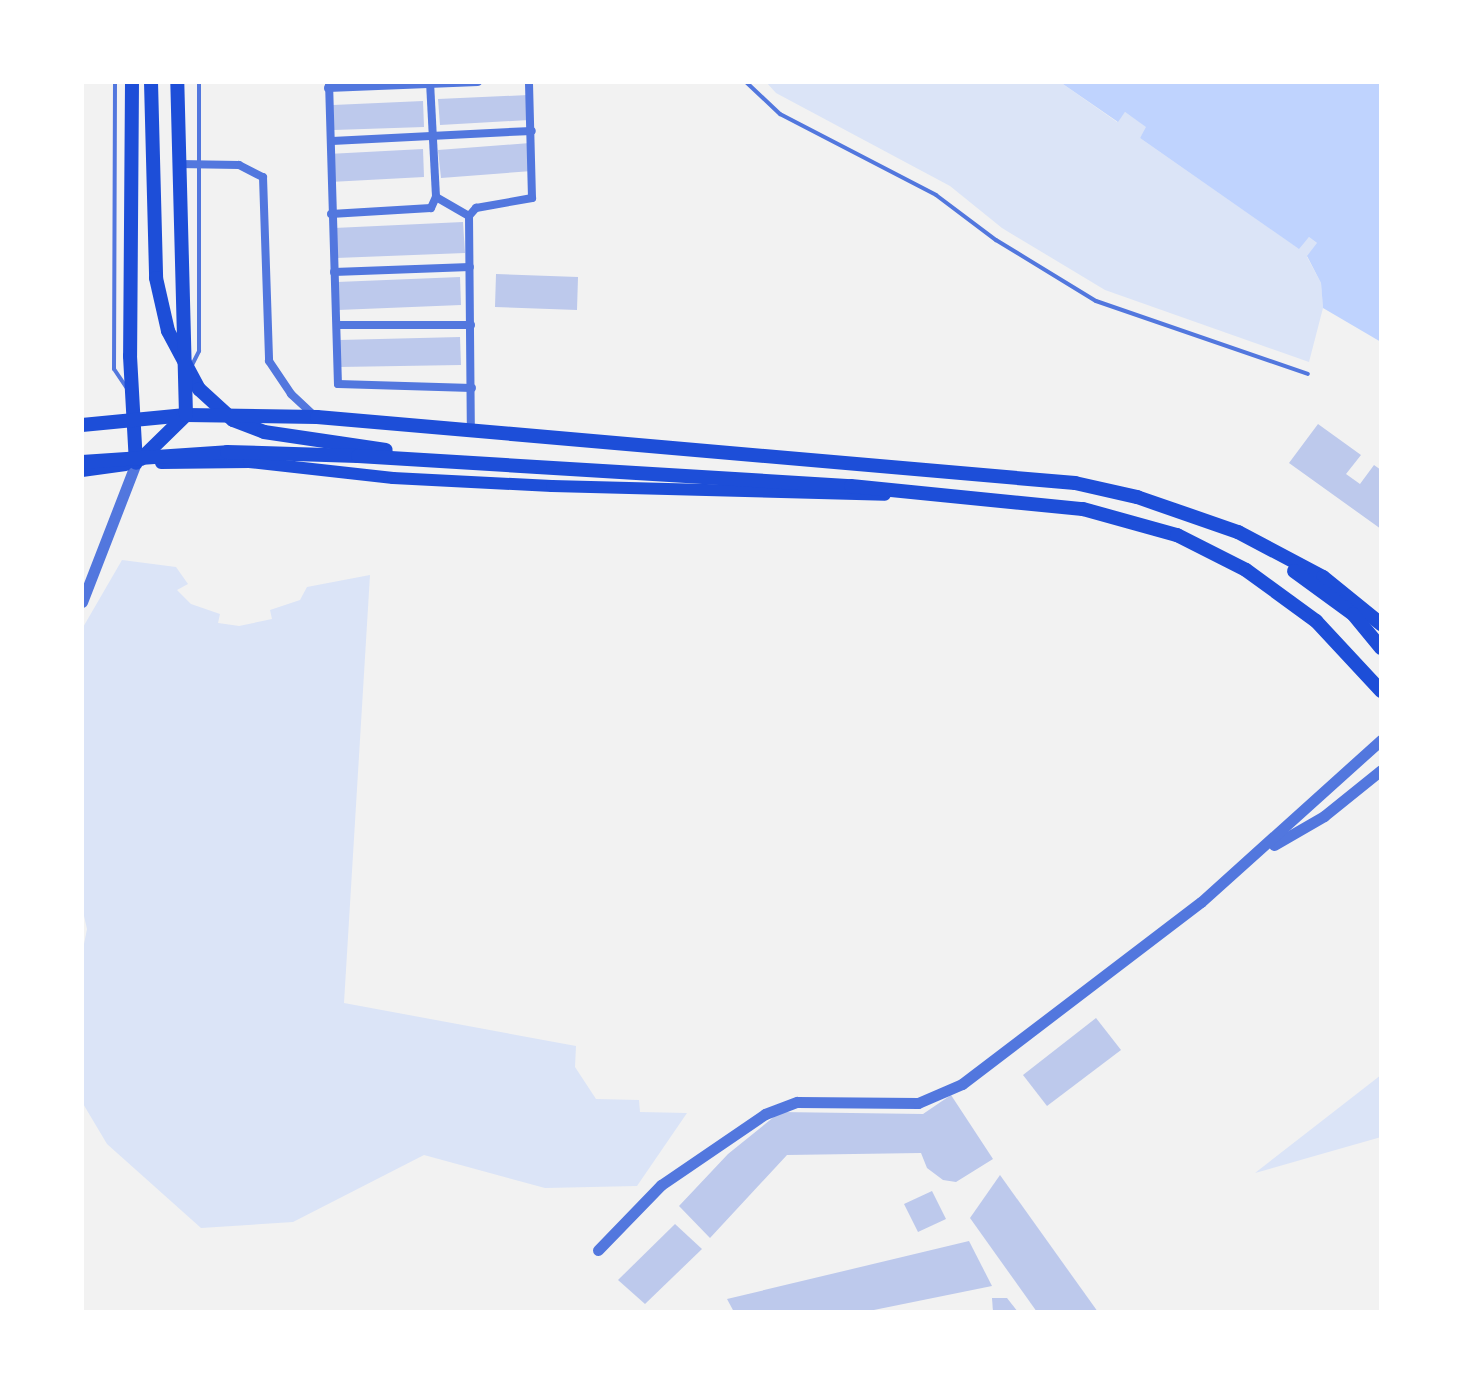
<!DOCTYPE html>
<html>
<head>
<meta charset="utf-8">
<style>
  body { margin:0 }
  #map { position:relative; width:1463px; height:1394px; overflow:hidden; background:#f2f2f2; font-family:"Archivo Narrow",sans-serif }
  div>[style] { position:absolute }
  .green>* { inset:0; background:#dbe4f7 }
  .water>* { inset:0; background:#bfd3fe }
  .building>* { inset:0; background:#bdc9ec }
  .service>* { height:4px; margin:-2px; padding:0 2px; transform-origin:2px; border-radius:2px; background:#5277de }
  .minor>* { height:8px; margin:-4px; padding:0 4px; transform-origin:4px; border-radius:4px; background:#5277de }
  .tertiary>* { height:11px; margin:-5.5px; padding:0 5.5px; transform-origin:5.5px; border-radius:5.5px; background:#5277de }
  .secondary>* { height:12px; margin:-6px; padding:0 6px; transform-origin:6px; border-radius:6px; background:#1d4ed8 }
  .primary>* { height:14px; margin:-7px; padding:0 7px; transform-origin:7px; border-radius:7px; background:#1d4ed8 }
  span { translate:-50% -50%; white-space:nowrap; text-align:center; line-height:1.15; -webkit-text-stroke:8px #fff; paint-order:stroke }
  .frame { position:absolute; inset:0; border:84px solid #fff; pointer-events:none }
</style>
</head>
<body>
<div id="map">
  <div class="green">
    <div style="clip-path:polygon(766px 82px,1060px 82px,1117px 122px,1125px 112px,1147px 127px,1140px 138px,1298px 248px,1309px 237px,1318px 244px,1307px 257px,1321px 283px,1323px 308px,1309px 362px,1105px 290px,1002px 228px,950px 186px,776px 93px)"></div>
    <div style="clip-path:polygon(122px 560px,176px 567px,188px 584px,177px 590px,191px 604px,220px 614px,218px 623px,239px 626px,272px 619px,270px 610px,300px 600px,307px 587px,370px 575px,344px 1003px,576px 1046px,575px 1067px,596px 1099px,639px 1100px,640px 1112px,687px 1113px,637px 1186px,545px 1188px,424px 1155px,293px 1222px,201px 1228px,107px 1144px,82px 1102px,82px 954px,87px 929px,82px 907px,82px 629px)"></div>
    <div style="clip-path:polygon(1381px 1075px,1381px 1137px,1255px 1173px)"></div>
  </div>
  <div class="water">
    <div style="clip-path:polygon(1060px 82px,1381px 82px,1381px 342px,1323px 308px,1321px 283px,1307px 256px,1317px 243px,1309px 237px,1299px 249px,1140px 138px,1146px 127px,1125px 112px,1118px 122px)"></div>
  </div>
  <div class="building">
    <div style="clip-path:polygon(528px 95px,529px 120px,440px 125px,438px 99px)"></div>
    <div style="clip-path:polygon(423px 101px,424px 127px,334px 130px,333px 105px)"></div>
    <div style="clip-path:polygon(530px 143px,532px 171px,441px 178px,438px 150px)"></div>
    <div style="clip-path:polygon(423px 149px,424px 177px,330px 182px,328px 154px)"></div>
    <div style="clip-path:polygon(463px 222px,465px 253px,336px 258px,334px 228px)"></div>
    <div style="clip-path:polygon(496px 274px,578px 277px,577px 310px,495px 307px)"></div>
    <div style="clip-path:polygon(460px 277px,461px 305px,338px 310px,337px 282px)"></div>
    <div style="clip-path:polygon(460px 337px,461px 365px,339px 367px,339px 340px)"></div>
    <div style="clip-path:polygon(1318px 424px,1361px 455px,1346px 474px,1360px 484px,1374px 465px,1381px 470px,1381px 529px,1289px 463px)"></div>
    <div style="clip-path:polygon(1096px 1018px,1121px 1050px,1047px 1106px,1023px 1075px)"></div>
    <div style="clip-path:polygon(951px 1095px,993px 1159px,956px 1182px,943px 1180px,927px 1168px,921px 1153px,787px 1155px,710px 1238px,679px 1206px,728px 1154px,780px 1112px,923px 1114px)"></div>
    <div style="clip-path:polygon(1000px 1175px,1098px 1312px,1037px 1312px,970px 1218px)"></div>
    <div style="clip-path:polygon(932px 1191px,946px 1219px,918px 1232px,904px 1204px)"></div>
    <div style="clip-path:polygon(675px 1224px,702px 1249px,645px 1304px,618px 1280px)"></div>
    <div style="clip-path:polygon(969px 1241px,992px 1286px,864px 1312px,734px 1312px,727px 1299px)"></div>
    <div style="clip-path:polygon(992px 1298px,1007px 1298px,1018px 1312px,993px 1312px)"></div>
  </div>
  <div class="service">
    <div style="left:115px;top:82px;width:287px;rotate:90.2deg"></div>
    <div style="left:114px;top:369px;width:23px;rotate:56deg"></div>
    <div style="left:746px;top:82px;width:47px;rotate:43.3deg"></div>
    <div style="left:780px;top:114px;width:176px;rotate:27.4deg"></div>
    <div style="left:936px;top:195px;width:75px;rotate:36.9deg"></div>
    <div style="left:996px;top:240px;width:117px;rotate:31.4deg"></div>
    <div style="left:1096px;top:301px;width:224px;rotate:19deg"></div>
    <div style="left:191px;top:367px;width:18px;rotate:-63deg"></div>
    <div style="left:199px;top:351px;width:269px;rotate:-90deg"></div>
  </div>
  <div class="minor">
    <div style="left:329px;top:82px;width:302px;rotate:88.3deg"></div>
    <div style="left:338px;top:384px;width:134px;rotate:1.7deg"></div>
    <div style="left:430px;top:82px;width:115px;rotate:87deg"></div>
    <div style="left:436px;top:197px;width:38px;rotate:30deg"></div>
    <div style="left:469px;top:216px;width:211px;rotate:89.5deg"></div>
    <div style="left:328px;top:88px;width:150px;rotate:-2.3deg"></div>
    <div style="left:332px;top:141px;width:200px;rotate:-2.9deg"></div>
    <div style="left:178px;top:164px;width:61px;rotate:0.9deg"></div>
    <div style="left:239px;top:165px;width:27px;rotate:27deg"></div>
    <div style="left:263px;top:177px;width:184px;rotate:88.1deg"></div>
    <div style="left:269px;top:361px;width:40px;rotate:56deg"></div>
    <div style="left:291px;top:394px;width:34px;rotate:43deg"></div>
    <div style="left:331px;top:214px;width:100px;rotate:-3.4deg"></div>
    <div style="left:431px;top:208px;width:12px;rotate:-66deg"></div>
    <div style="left:469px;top:216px;width:11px;rotate:-49deg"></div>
    <div style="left:476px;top:208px;width:57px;rotate:-10.1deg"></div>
    <div style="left:532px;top:198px;width:116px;rotate:-91.5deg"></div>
    <div style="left:334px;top:272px;width:136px;rotate:-2.1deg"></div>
    <div style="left:337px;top:325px;width:134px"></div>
  </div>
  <div class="tertiary">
    <div style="left:82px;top:602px;width:149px;rotate:-68.8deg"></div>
    <div style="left:1274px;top:845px;width:58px;rotate:-30.1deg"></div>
    <div style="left:1324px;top:816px;width:73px;rotate:-38.9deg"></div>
    <div style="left:598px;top:1250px;width:91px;rotate:-45.9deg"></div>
    <div style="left:661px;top:1185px;width:126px;rotate:-34.3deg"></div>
    <div style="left:765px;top:1114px;width:34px;rotate:-21deg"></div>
    <div style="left:797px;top:1102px;width:121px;rotate:0.5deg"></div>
    <div style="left:918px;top:1103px;width:48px;rotate:-23.4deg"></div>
    <div style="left:962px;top:1084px;width:300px;rotate:-37.3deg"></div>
    <div style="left:1201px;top:902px;width:242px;rotate:-42deg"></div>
  </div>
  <div class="secondary">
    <div style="left:161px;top:463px;width:88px;rotate:-0.7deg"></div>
    <div style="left:249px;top:462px;width:145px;rotate:6.3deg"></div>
    <div style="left:393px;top:478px;width:159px;rotate:2.9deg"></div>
    <div style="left:552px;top:486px;width:333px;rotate:1.5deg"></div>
    <div style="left:82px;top:471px;width:44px;rotate:-7.8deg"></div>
  </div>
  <div class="primary">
    <div style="left:132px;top:82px;width:274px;rotate:90.4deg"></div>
    <div style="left:130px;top:356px;width:107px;rotate:86.8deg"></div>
    <div style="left:151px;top:82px;width:196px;rotate:88.5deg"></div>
    <div style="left:156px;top:278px;width:54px;rotate:77.2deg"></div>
    <div style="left:168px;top:331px;width:66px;rotate:61.9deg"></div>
    <div style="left:199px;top:389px;width:46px;rotate:42.4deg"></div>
    <div style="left:233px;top:420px;width:33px;rotate:21deg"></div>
    <div style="left:264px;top:432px;width:123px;rotate:8.4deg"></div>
    <div style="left:82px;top:425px;width:104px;rotate:-5.5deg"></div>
    <div style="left:186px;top:415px;width:131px;rotate:0.9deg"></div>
    <div style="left:317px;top:417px;width:761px;rotate:4.98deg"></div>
    <div style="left:1075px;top:483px;width:64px;rotate:12.7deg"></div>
    <div style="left:1137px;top:497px;width:107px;rotate:19.1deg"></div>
    <div style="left:1238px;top:532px;width:96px;rotate:27.9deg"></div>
    <div style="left:1323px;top:577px;width:75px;rotate:39deg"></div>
    <div style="left:141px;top:459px;width:63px;rotate:-44.4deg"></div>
    <div style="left:186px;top:415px;width:333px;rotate:-91.5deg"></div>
    <div style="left:82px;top:462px;width:145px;rotate:-3.9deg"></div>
    <div style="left:227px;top:452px;width:131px;rotate:1.7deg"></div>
    <div style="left:358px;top:456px;width:494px;rotate:3.5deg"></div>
    <div style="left:851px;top:486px;width:233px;rotate:5.7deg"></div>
    <div style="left:1083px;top:509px;width:98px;rotate:15.5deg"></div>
    <div style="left:1177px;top:535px;width:77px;rotate:26.9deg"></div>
    <div style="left:1246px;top:570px;width:87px;rotate:36.1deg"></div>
    <div style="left:1316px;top:621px;width:96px;rotate:47.1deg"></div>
    <div style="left:1294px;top:571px;width:73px;rotate:36.1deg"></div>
    <div style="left:1353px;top:614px;width:44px;rotate:50.5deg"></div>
  </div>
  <div class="frame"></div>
</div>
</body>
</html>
